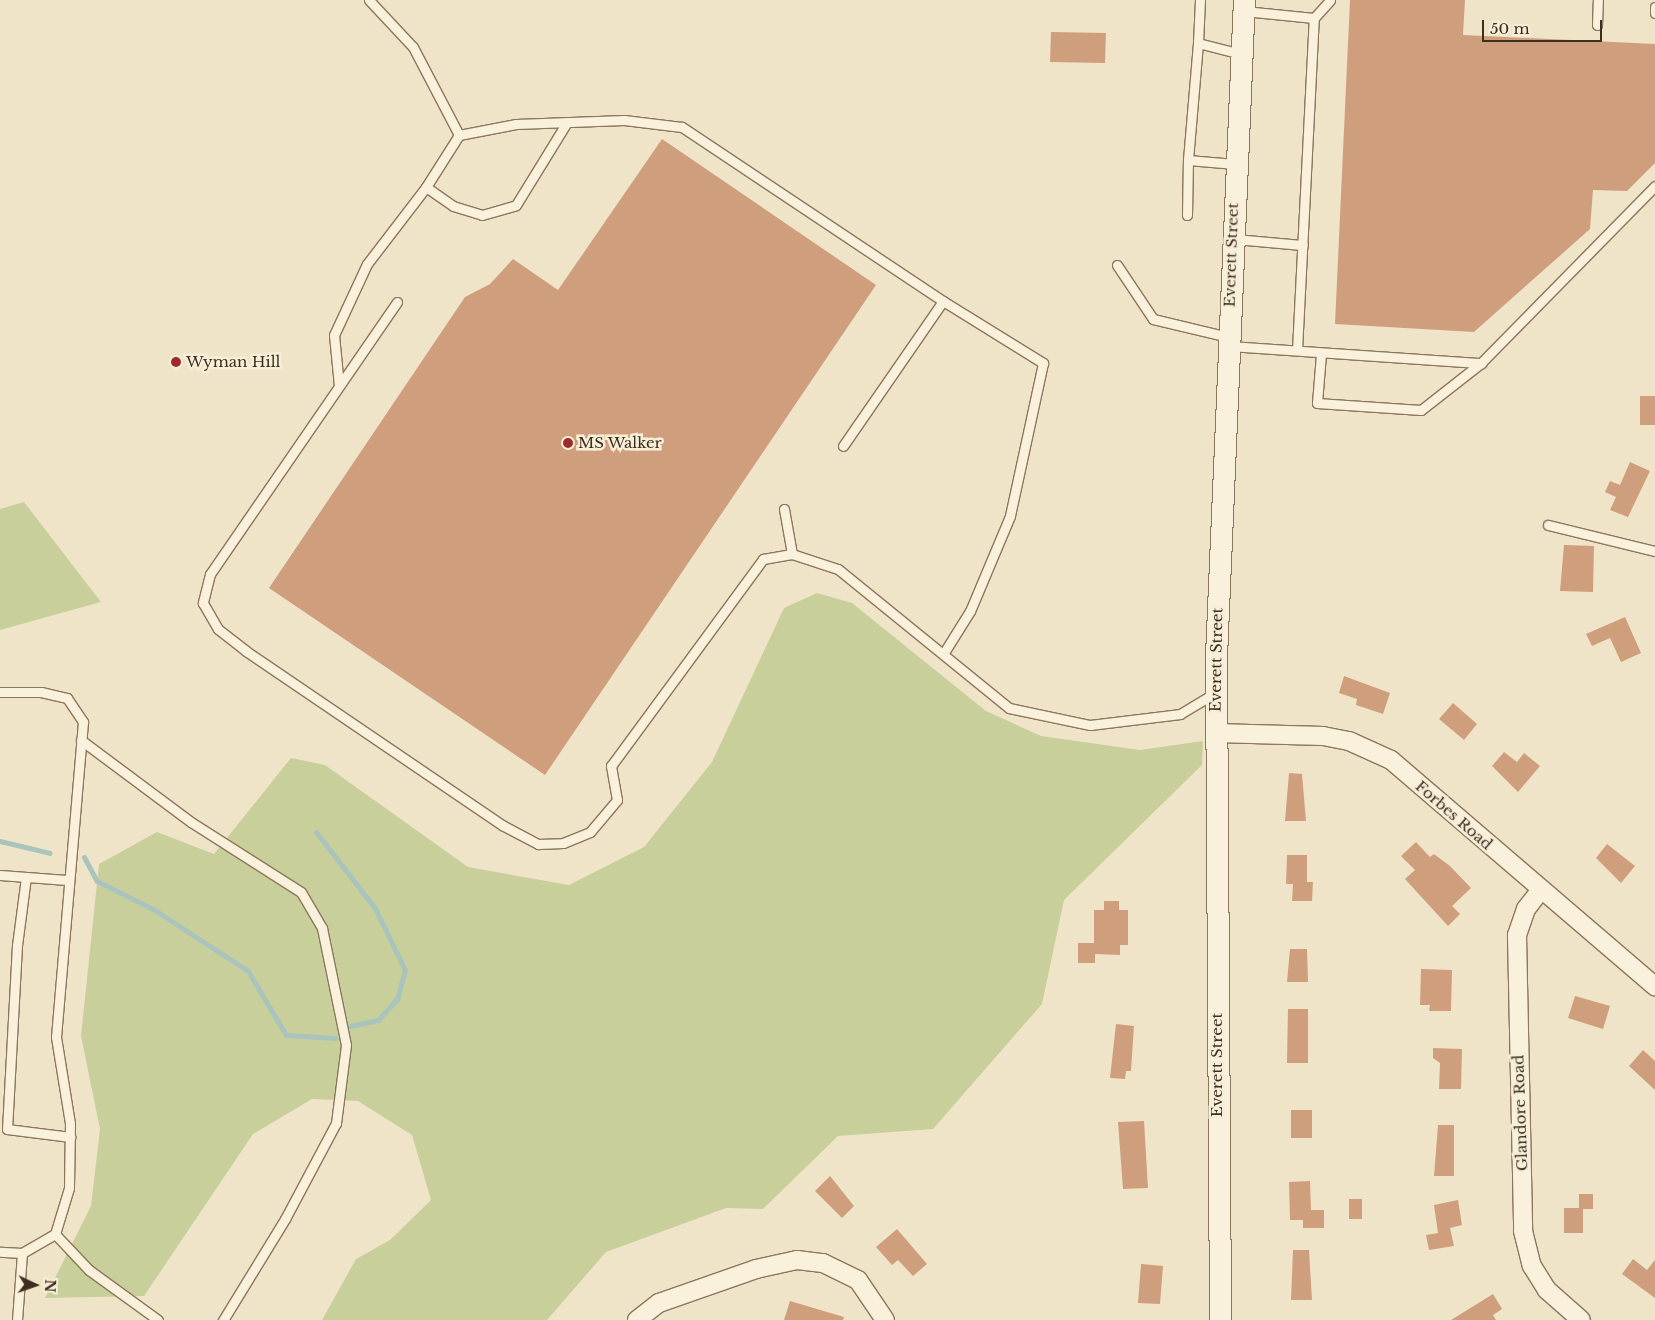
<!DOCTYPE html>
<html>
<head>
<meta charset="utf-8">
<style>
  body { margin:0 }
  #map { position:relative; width:1655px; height:1320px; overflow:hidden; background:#f0e4c8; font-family:"Libre Baskerville",serif }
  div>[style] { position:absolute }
  .green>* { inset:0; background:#c9cf9b }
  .stream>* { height:5px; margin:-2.5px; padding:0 2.5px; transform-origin:2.5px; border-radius:2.5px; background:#a9c4bc }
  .building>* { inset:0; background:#cf9f7d }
  .roads { filter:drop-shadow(1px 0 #8d765c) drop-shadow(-1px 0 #8d765c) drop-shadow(0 1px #8d765c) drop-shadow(0 -1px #8d765c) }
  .service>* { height:9px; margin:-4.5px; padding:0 4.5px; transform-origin:4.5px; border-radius:4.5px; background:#faf1dc }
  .minor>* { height:18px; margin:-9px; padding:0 9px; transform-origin:9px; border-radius:9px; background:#faf1dc }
  .tertiary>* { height:21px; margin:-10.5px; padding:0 10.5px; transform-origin:10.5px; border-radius:10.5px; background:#faf1dc }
  .dots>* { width:14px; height:14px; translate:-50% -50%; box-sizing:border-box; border:2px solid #f7eed8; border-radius:50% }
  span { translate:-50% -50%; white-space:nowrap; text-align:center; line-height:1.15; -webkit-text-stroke:5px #f7eed8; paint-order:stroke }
  .street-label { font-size:15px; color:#3d2e20 }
  .poi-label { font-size:15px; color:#3d2e20 }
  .left { translate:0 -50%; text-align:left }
  .north { position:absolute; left:10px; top:1260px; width:50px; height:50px; -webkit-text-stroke:4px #f7eed8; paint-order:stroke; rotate:93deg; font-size:14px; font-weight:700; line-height:20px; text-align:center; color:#3d2e20 }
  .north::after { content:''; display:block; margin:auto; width:18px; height:22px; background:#3d2e20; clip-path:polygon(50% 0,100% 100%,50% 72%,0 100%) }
  .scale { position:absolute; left:1482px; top:20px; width:120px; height:22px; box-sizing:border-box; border:2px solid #3d2e20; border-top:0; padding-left:6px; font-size:15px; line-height:18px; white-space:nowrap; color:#3d2e20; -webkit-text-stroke:4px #f7eed8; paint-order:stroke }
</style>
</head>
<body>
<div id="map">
  <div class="green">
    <div style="clip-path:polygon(24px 502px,101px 602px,0 630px,0 509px)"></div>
    <div style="clip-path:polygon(817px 593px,852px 603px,986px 711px,1041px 736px,1140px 750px,1203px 741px,1202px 765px,1064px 900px,1042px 1004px,933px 1129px,838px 1136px,763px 1209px,726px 1208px,606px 1252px,547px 1320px,322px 1320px,356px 1259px,390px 1240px,431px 1200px,412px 1135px,358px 1101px,312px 1099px,253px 1134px,144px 1296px,45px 1298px,91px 1206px,100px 1129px,81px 1036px,99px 864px,157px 832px,214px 854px,291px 758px,325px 765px,468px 867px,569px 885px,644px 847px,712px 762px,784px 608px)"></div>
  </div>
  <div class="stream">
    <div style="left:316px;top:832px;width:96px;rotate:52.2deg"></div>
    <div style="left:375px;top:908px;width:69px;rotate:64.2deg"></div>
    <div style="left:405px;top:970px;width:30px;rotate:105deg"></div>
    <div style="left:397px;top:999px;width:28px;rotate:132deg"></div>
    <div style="left:378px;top:1020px;width:29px;rotate:168deg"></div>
    <div style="left:0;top:841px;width:51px;rotate:13.5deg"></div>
    <div style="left:84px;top:857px;width:27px;rotate:62deg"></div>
    <div style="left:97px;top:881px;width:63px;rotate:26.6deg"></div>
    <div style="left:153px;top:909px;width:113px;rotate:33.1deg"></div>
    <div style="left:248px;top:971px;width:74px;rotate:59.3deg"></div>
    <div style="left:286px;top:1035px;width:49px;rotate:3.5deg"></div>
  </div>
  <div class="building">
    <div style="clip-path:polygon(1350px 0,1465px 0,1463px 35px,1655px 44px,1655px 163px,1627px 191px,1593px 190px,1590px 229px,1474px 332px,1335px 324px)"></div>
    <div style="clip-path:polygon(1051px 32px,1106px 33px,1105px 63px,1050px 62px)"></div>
    <div style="clip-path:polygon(662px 139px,876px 285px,545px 775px,269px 588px,465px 297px,490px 284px,513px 259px,558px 290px)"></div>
    <div style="clip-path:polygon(1640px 396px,1655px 396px,1655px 425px,1640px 425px)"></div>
    <div style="clip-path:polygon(1630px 462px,1650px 471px,1628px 517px,1610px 510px,1616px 497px,1605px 492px,1610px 481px,1620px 485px)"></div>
    <div style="clip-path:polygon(1564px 545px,1594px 546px,1593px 592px,1560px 591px)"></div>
    <div style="clip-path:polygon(1625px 617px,1641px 653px,1621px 662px,1610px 638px,1592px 646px,1586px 634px)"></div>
    <div style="clip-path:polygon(1344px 676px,1390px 693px,1383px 714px,1356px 705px,1357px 699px,1339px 693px)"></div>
    <div style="clip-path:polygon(1453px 703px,1477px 724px,1464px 740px,1439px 719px)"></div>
    <div style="clip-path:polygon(1504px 752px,1517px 762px,1524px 753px,1540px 766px,1518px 792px,1492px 766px)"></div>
    <div style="clip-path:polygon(1289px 773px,1302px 774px,1306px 821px,1285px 821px)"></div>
    <div style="clip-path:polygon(1416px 842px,1430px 857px,1434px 854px,1450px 866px,1471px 888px,1452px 906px,1460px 914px,1448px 926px,1405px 879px,1415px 870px,1401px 856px)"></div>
    <div style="clip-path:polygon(1607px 844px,1635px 866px,1621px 883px,1596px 858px)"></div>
    <div style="clip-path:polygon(1287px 855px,1307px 855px,1307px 882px,1313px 882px,1312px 901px,1292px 901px,1293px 884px,1286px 884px)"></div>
    <div style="clip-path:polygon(1104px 901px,1119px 901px,1119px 910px,1128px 910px,1128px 945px,1120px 945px,1120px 955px,1095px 954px,1095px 963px,1078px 963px,1078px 943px,1094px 943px,1094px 910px,1104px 910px)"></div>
    <div style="clip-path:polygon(1290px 949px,1307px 949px,1308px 982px,1287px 982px)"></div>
    <div style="clip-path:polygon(1421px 969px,1452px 970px,1451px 1011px,1429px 1011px,1430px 1005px,1420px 1005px)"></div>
    <div style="clip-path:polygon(1575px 996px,1610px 1006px,1603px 1029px,1568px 1018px)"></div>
    <div style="clip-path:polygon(1288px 1009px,1308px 1009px,1308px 1063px,1287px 1063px)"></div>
    <div style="clip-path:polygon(1116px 1024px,1134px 1026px,1131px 1071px,1126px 1071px,1125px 1079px,1110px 1078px)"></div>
    <div style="clip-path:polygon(1433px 1048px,1462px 1049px,1461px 1089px,1439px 1089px,1440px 1063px,1433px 1058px)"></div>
    <div style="clip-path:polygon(1643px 1050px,1655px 1061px,1655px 1090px,1629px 1066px)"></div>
    <div style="clip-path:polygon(1291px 1110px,1312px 1110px,1312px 1138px,1291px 1138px)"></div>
    <div style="clip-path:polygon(1144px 1121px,1148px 1188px,1123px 1189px,1118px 1122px)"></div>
    <div style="clip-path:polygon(1438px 1125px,1454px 1125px,1454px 1176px,1434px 1176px)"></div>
    <div style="clip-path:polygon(830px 1176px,854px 1206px,842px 1218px,815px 1191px)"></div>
    <div style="clip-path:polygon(1310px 1181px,1311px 1210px,1324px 1210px,1324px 1228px,1303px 1228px,1303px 1220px,1290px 1220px,1289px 1182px)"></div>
    <div style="clip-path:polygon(1579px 1194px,1593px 1194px,1593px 1209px,1583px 1209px,1583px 1233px,1564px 1233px,1564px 1208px,1579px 1208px)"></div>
    <div style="clip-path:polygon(1349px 1199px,1362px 1199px,1362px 1219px,1349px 1219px)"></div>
    <div style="clip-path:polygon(1458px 1200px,1462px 1225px,1450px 1228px,1454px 1246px,1429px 1250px,1426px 1235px,1438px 1233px,1434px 1205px)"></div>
    <div style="clip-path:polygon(897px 1229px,927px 1264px,913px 1276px,898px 1260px,892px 1265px,876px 1247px)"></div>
    <div style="clip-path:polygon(1293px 1250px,1309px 1250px,1312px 1300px,1291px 1300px)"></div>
    <div style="clip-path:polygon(1633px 1259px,1647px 1270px,1655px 1260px,1655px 1298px,1622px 1274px)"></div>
    <div style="clip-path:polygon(1141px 1264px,1163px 1266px,1160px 1304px,1138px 1303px)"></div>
    <div style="clip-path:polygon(1493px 1294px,1502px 1309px,1493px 1315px,1496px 1320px,1451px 1320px)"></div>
    <div style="clip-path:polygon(790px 1301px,844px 1317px,843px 1320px,784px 1320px)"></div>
  </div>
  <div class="roads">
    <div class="service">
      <div style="left:369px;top:0;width:64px;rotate:46.9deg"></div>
      <div style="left:413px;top:47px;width:99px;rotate:62.4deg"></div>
      <div style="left:459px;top:135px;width:58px;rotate:-10.9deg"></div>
      <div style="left:516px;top:124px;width:108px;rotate:-2.1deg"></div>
      <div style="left:624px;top:120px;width:58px;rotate:6.9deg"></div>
      <div style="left:682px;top:127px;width:314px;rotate:33.7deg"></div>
      <div style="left:943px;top:301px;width:176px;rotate:124.6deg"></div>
      <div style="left:1200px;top:0;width:43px;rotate:92.7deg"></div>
      <div style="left:1198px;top:43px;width:44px;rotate:14.3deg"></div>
      <div style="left:1655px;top:7px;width:6px;rotate:90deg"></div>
      <div style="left:1244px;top:11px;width:70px;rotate:5.7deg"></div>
      <div style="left:1597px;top:25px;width:25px;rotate:-88deg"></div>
      <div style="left:1198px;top:43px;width:117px;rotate:94.9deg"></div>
      <div style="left:1188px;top:160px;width:47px;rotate:4.9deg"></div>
      <div style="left:426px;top:187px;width:33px;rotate:35deg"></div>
      <div style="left:453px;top:206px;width:30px;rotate:17deg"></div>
      <div style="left:482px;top:215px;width:35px;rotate:-16deg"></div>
      <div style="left:516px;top:205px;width:97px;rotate:-58.4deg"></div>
      <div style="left:1187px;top:215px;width:55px;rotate:-89deg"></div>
      <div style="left:1234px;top:239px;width:69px;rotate:5deg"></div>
      <div style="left:1117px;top:265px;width:65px;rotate:56.3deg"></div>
      <div style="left:1153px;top:319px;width:77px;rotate:13.5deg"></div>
      <div style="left:943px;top:301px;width:118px;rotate:31.8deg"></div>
      <div style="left:1043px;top:363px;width:157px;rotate:102.2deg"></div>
      <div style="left:1010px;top:516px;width:103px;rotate:112.8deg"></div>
      <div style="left:970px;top:611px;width:47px;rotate:122deg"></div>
      <div style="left:397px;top:302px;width:330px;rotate:124.5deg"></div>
      <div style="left:210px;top:574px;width:30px;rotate:104deg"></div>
      <div style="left:203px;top:603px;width:30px;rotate:60deg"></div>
      <div style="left:218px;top:629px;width:36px;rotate:38deg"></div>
      <div style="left:246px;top:651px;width:310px;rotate:34.2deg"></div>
      <div style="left:502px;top:825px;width:41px;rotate:27.8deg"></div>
      <div style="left:538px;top:844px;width:25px;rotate:-2deg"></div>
      <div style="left:563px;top:843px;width:29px;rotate:-22deg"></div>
      <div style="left:590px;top:832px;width:42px;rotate:-49.8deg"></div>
      <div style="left:617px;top:800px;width:35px;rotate:-100deg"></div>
      <div style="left:611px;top:766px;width:257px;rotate:-53.7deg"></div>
      <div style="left:763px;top:559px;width:29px;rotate:-10deg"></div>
      <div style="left:1230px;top:346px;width:252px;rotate:3.9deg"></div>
      <div style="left:1481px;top:363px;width:248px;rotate:-45.5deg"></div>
      <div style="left:1297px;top:350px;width:332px;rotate:-87.1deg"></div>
      <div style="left:1314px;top:18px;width:24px;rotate:-48deg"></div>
      <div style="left:1321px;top:354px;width:49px;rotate:94.7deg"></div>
      <div style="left:1317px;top:403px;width:104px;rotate:3.9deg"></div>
      <div style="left:1421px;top:410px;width:76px;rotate:-38.1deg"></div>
      <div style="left:339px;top:386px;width:51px;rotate:-95.6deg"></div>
      <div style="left:334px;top:335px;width:78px;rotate:-65.1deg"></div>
      <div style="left:367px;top:264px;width:97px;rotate:-52.5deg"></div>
      <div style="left:426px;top:187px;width:62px;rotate:-57.6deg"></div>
      <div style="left:784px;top:509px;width:46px;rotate:79.9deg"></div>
      <div style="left:792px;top:554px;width:48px;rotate:18.1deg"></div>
      <div style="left:838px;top:569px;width:220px;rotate:39.1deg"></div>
      <div style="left:1009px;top:708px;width:83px;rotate:11.9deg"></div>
      <div style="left:1090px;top:725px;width:91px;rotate:-7deg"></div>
      <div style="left:1180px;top:714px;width:41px;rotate:-31deg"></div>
      <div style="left:1548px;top:525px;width:110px;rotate:13.7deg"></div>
      <div style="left:0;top:692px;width:41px"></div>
      <div style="left:41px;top:692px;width:27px;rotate:13deg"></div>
      <div style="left:67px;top:698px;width:29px;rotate:56deg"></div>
      <div style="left:83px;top:722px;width:316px;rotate:94.9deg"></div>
      <div style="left:56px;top:1037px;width:87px;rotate:80.8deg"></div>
      <div style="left:70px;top:1123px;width:65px;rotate:90.9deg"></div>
      <div style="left:69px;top:1188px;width:48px;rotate:106.9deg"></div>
      <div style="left:55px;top:1234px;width:38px;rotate:150deg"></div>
      <div style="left:22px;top:1253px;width:22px;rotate:-177deg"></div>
      <div style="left:81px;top:740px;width:137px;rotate:36.7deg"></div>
      <div style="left:191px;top:822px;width:130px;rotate:32.5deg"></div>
      <div style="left:301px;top:892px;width:42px;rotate:59.7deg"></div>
      <div style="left:322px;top:928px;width:119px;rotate:78.4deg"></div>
      <div style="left:346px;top:1045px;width:79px;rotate:97.3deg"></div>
      <div style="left:336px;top:1123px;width:109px;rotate:118deg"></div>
      <div style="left:285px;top:1219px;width:119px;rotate:121.5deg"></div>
      <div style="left:0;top:875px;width:67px;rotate:4.3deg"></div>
      <div style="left:26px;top:877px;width:69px;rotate:97.5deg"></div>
      <div style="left:17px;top:945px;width:184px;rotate:93.1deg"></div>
      <div style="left:7px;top:1129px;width:64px;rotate:7.2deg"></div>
      <div style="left:55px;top:1234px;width:50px;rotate:46.6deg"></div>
      <div style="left:89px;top:1270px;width:85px;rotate:35.9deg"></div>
      <div style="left:17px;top:1320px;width:67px;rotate:-85.7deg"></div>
    </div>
    <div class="minor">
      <div style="left:1215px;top:733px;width:108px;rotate:1.6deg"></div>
      <div style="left:1323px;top:736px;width:26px;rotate:11deg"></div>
      <div style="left:1349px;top:741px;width:46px;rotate:24.3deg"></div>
      <div style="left:1391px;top:760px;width:348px;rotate:40.6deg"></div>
      <div style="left:1540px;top:891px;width:23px;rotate:128deg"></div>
      <div style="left:1526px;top:909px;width:28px;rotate:109deg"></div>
      <div style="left:1517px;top:935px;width:296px;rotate:88.8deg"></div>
      <div style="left:1523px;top:1231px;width:36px;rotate:76deg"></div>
      <div style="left:1532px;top:1266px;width:28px;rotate:58deg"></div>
      <div style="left:1547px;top:1290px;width:45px;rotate:41.4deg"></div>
      <div style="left:637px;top:1320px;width:28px;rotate:-38deg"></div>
      <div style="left:659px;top:1303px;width:103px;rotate:-19.3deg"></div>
      <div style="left:756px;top:1269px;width:42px;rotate:-12.4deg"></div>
      <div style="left:797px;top:1260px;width:26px;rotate:7deg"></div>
      <div style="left:823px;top:1263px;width:39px;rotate:26deg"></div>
      <div style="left:858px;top:1280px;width:48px;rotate:56deg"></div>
    </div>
    <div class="tertiary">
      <div style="left:1220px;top:1320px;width:664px;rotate:-90.35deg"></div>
      <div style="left:1216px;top:656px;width:657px;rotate:-87.56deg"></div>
    </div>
  </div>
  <div class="dots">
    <div style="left:176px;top:362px;background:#9e2a2b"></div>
    <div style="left:568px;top:443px;background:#9e2a2b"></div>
  </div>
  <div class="street-label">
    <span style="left:1231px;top:255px;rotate:-88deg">Everett Street</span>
    <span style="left:1216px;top:660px;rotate:-89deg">Everett Street</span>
    <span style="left:1454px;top:815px;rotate:41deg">Forbes Road</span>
    <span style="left:1217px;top:1065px;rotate:-90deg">Everett Street</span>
    <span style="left:1520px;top:1113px;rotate:-92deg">Glandore Road</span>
  </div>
  <div class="poi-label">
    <span class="left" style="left:186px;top:362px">Wyman Hill</span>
    <span class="left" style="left:578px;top:443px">MS Walker</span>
  </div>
  <div class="north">N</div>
  <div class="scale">50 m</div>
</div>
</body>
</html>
